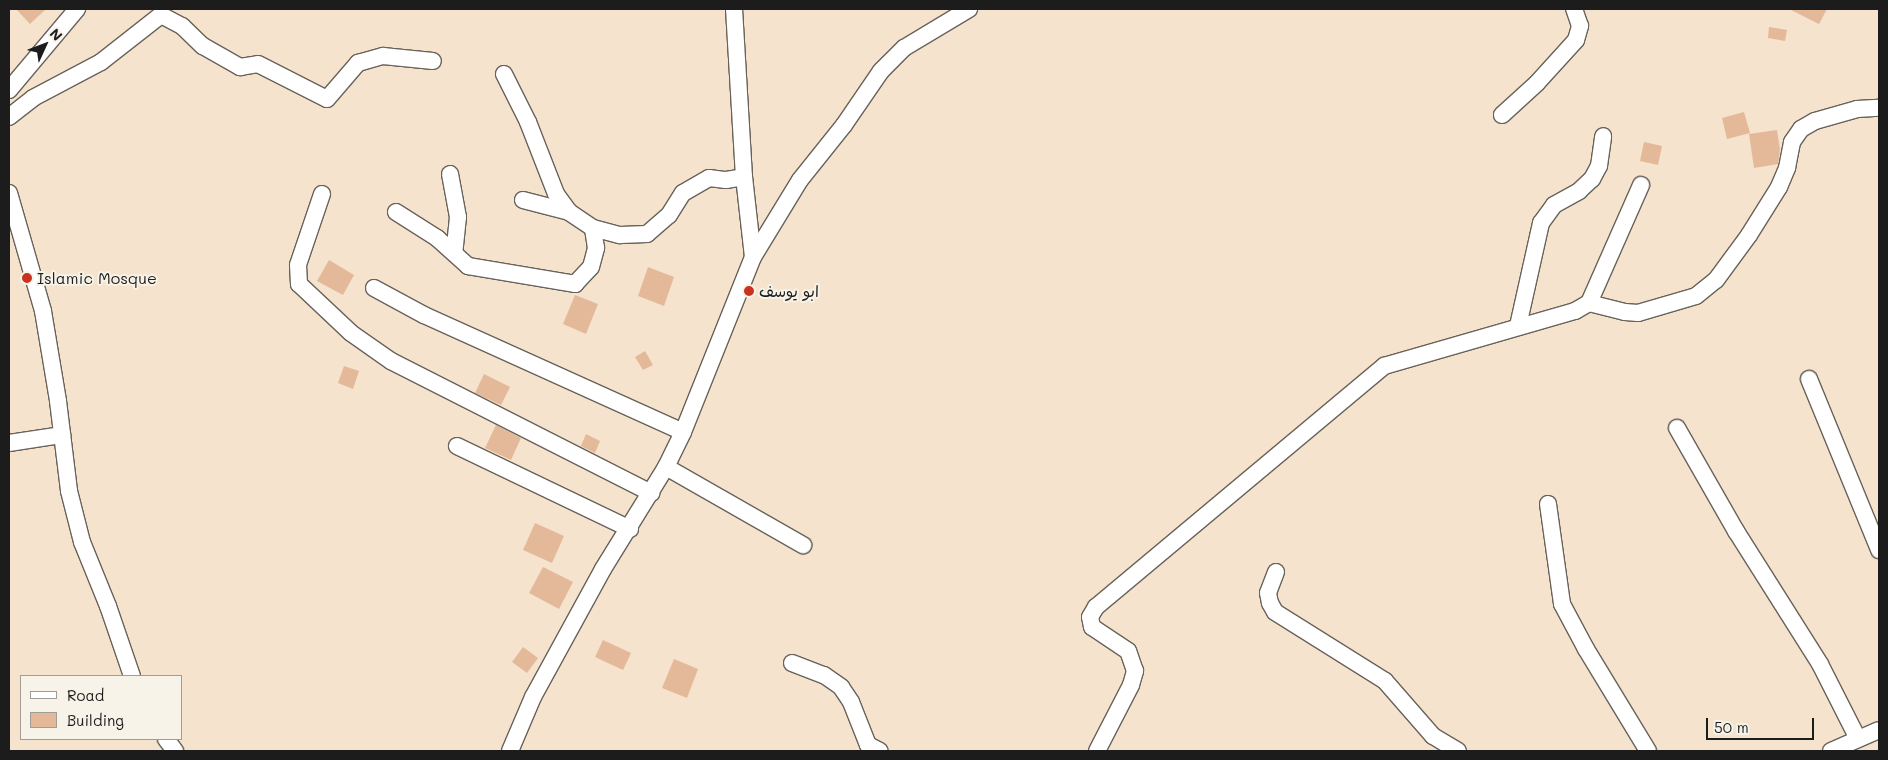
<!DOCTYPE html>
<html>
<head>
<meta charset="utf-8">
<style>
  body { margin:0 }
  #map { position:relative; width:1888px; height:760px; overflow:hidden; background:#f5e3cd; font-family:Mali,"Playpen Sans Arabic",sans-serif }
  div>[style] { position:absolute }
  .building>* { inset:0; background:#e4b999 }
  .roads { filter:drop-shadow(1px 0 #68625a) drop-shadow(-1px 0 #68625a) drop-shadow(0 1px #68625a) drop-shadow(0 -1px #68625a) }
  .minor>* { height:16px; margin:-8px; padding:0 8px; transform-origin:8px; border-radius:8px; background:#fff }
  .dots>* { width:14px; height:14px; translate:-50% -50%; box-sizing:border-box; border:2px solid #f7f3e8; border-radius:50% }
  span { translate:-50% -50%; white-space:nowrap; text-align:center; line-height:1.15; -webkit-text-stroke:4px #f7f3e8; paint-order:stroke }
  .poi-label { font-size:16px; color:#1c1c1c }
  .left { translate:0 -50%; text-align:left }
  .frame { position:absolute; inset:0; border:10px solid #1c1c1c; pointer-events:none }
  .legend { position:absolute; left:20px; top:675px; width:162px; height:65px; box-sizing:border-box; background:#f7f3e8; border:1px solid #9f9d96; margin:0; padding:6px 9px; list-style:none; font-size:15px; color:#1c1c1c }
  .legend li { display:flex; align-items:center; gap:10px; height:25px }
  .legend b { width:25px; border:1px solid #9f9d96 }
  .north { position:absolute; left:20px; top:20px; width:50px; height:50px; -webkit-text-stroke:4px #f7f3e8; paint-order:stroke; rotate:47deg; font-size:14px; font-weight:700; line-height:20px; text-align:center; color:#1c1c1c }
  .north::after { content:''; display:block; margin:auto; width:18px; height:22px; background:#1c1c1c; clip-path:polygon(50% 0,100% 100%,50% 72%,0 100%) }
  .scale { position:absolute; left:1706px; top:718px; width:108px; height:22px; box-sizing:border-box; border:2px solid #1c1c1c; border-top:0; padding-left:6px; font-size:15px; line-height:18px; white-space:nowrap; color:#1c1c1c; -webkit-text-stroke:4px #f7f3e8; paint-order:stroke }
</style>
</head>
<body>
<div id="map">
  <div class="building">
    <div style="clip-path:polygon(16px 9px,46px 9px,30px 24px)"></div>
    <div style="clip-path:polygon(1789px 9px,1827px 9px,1819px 24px)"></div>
    <div style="clip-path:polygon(1769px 27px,1787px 30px,1785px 41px,1768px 38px)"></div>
    <div style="clip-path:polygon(1744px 112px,1750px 133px,1727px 139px,1722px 118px)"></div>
    <div style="clip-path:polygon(1777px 130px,1780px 150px,1778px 164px,1754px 168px,1749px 134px)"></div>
    <div style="clip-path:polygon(1644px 142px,1662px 146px,1658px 165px,1640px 161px)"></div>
    <div style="clip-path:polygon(329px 260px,354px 275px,343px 295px,317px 281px)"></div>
    <div style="clip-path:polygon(648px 267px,674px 277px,664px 306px,638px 296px)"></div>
    <div style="clip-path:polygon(575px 295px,598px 304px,586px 334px,563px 324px)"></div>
    <div style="clip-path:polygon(645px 351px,653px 365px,643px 370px,635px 357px)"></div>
    <div style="clip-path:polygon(344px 366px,359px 371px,353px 389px,338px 383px)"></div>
    <div style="clip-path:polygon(484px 374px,510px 387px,501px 405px,475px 393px)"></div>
    <div style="clip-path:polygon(496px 425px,521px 438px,511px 460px,485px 448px)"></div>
    <div style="clip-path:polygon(586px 434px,600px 441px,595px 453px,581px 446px)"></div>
    <div style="clip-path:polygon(535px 523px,564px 536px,552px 563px,523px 550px)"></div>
    <div style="clip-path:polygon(543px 567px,573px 582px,559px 609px,529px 593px)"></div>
    <div style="clip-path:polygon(603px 640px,631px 653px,623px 670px,595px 657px)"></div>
    <div style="clip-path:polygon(523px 647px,538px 658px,527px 673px,512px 662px)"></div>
    <div style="clip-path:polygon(674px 659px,698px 669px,687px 698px,662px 688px)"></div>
  </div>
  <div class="roads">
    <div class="minor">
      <div style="left:504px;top:74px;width:54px;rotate:63.4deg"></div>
      <div style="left:528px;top:122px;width:77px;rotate:68.7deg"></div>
      <div style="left:556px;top:194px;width:22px;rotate:54deg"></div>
      <div style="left:569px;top:212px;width:29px;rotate:34deg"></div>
      <div style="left:593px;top:228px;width:28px;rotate:15deg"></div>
      <div style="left:620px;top:235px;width:27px;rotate:-2deg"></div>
      <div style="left:647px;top:234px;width:29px;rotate:-41deg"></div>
      <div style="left:669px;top:215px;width:26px;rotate:-58deg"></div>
      <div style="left:683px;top:193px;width:30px;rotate:-30deg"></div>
      <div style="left:709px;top:178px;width:17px;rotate:7deg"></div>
      <div style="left:726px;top:180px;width:18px;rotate:-9deg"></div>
      <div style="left:9px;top:90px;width:106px;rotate:-50deg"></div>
      <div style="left:1502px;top:115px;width:47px;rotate:-42.4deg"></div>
      <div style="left:1537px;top:83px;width:58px;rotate:-47.8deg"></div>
      <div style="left:1576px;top:40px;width:15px;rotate:-74deg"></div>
      <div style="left:1580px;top:26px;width:18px;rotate:-109deg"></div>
      <div style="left:9px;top:117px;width:31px;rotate:-38deg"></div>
      <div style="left:33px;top:98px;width:77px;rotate:-27.9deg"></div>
      <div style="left:101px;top:62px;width:76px;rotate:-38.1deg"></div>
      <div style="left:161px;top:15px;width:24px;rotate:28deg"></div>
      <div style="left:182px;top:26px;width:29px;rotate:44deg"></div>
      <div style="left:203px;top:46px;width:43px;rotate:29.6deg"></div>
      <div style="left:240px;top:67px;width:18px;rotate:-9deg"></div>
      <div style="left:258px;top:64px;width:77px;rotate:26.9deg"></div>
      <div style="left:327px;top:99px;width:48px;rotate:-49.3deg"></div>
      <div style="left:358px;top:63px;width:26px;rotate:-16deg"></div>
      <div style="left:383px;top:56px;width:50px;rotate:5.7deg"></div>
      <div style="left:450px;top:174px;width:44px;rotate:79.5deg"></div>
      <div style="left:458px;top:217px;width:36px;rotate:96deg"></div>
      <div style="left:9px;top:193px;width:123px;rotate:73.9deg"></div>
      <div style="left:43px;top:311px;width:91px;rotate:80.5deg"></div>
      <div style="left:58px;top:401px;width:91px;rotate:83deg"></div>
      <div style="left:69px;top:491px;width:53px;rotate:75.7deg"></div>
      <div style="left:82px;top:542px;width:69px;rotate:67.9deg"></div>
      <div style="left:108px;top:606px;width:74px;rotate:71.1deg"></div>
      <div style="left:322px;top:194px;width:75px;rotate:108.7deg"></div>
      <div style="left:298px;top:265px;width:19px;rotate:87deg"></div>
      <div style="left:299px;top:284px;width:71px;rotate:43.3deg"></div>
      <div style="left:351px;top:333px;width:49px;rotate:35deg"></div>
      <div style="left:391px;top:361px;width:292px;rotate:26.9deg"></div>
      <div style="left:523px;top:200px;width:48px;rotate:14.6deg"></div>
      <div style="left:396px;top:212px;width:49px;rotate:32.4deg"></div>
      <div style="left:437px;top:238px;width:42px;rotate:42.1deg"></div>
      <div style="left:468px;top:266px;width:109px;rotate:9.5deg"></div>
      <div style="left:575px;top:284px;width:23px;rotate:-47deg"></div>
      <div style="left:591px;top:267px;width:20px;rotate:-75deg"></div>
      <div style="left:596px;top:248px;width:20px;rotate:-99deg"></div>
      <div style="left:753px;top:257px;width:90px;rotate:-58.6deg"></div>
      <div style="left:800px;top:180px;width:70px;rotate:-51.3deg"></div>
      <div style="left:844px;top:125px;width:65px;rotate:-55.6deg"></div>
      <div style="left:881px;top:71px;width:33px;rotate:-45deg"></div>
      <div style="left:904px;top:48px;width:76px;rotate:-31deg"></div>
      <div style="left:374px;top:288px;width:57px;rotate:28.4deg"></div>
      <div style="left:424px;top:315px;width:284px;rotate:24.3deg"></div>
      <div style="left:1589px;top:303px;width:37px;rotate:14deg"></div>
      <div style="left:1625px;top:312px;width:13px;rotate:4deg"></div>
      <div style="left:1638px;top:313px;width:60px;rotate:-16.3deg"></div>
      <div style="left:1696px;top:296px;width:26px;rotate:-39deg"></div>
      <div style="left:1716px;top:280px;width:56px;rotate:-53.7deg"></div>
      <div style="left:1749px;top:235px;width:57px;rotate:-58deg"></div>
      <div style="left:1779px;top:187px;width:21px;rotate:-67deg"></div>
      <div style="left:1787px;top:168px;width:26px;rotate:-79deg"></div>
      <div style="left:1792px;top:142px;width:16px;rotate:-55deg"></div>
      <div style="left:1801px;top:129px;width:16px;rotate:-30deg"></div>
      <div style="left:1815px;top:121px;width:44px;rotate:-15.9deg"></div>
      <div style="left:1857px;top:109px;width:22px;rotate:-3deg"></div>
      <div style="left:1518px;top:326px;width:106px;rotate:-77.4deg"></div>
      <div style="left:1541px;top:223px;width:22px;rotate:-54deg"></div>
      <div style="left:1554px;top:205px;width:29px;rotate:-29deg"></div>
      <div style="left:1579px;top:191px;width:18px;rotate:-43deg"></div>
      <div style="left:1592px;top:179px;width:15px;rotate:-62deg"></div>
      <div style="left:1599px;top:166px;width:30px;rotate:-82deg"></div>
      <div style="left:1809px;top:379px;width:185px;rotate:67.7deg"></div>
      <div style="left:1677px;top:428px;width:119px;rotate:60.2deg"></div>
      <div style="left:1736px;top:531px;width:157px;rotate:57.7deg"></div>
      <div style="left:1820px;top:664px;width:84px;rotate:63.1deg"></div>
      <div style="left:9px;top:443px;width:54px;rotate:-8.6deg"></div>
      <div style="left:457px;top:446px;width:192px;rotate:25.6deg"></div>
      <div style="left:666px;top:467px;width:158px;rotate:29.7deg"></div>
      <div style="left:1548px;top:504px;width:101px;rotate:82deg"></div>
      <div style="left:1562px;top:604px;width:51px;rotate:61.9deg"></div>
      <div style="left:1586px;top:649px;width:119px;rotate:58.7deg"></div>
      <div style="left:1276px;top:572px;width:22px;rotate:111deg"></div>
      <div style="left:1268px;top:593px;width:10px;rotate:79deg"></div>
      <div style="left:1270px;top:603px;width:10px;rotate:61deg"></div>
      <div style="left:1275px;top:612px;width:130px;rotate:32.1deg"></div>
      <div style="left:1385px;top:681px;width:73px;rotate:48.9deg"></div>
      <div style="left:1433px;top:736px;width:29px;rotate:31deg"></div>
      <div style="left:792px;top:663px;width:34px;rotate:21deg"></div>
      <div style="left:824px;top:675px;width:21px;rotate:35deg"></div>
      <div style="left:841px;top:687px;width:18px;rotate:56deg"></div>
      <div style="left:851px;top:702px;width:46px;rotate:68.4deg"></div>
      <div style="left:868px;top:745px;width:13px;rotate:27deg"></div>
      <div style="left:166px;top:739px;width:15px;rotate:53deg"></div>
      <div style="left:510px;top:751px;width:59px;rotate:-66.9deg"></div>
      <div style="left:533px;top:697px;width:146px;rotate:-61.3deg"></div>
      <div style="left:603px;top:569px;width:120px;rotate:-58.3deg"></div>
      <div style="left:666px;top:467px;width:39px;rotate:-64deg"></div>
      <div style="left:683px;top:432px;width:188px;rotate:-68.2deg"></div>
      <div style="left:753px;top:257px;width:81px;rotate:-96.4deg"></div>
      <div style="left:744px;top:177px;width:168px;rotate:-93.4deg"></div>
      <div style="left:1097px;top:751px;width:74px;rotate:-62.7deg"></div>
      <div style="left:1131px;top:685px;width:15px;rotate:-74deg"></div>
      <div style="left:1135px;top:671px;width:21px;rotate:-109deg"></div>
      <div style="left:1128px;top:651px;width:43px;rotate:-146.3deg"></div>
      <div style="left:1092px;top:627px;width:10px;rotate:-101deg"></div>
      <div style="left:1090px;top:617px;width:12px;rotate:-59deg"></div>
      <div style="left:1096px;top:607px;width:376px;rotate:-39.9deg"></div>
      <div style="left:1384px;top:366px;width:199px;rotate:-16.1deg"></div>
      <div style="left:1575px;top:311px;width:16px;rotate:-30deg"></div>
      <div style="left:1589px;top:303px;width:129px;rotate:-66.2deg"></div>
      <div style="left:1831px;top:751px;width:52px;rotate:-23.6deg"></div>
    </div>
  </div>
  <div class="dots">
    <div style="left:27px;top:278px;background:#c8321e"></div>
    <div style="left:749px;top:291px;background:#c8321e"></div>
  </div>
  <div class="poi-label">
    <span class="left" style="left:37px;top:278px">Islamic Mosque</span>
    <span class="left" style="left:759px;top:291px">ابو يوسف</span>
  </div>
  <div class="frame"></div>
  <ul class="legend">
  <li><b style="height:6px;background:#fff"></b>Road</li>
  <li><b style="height:14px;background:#e4b999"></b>Building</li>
  </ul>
  <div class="north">N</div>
  <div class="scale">50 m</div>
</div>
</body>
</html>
